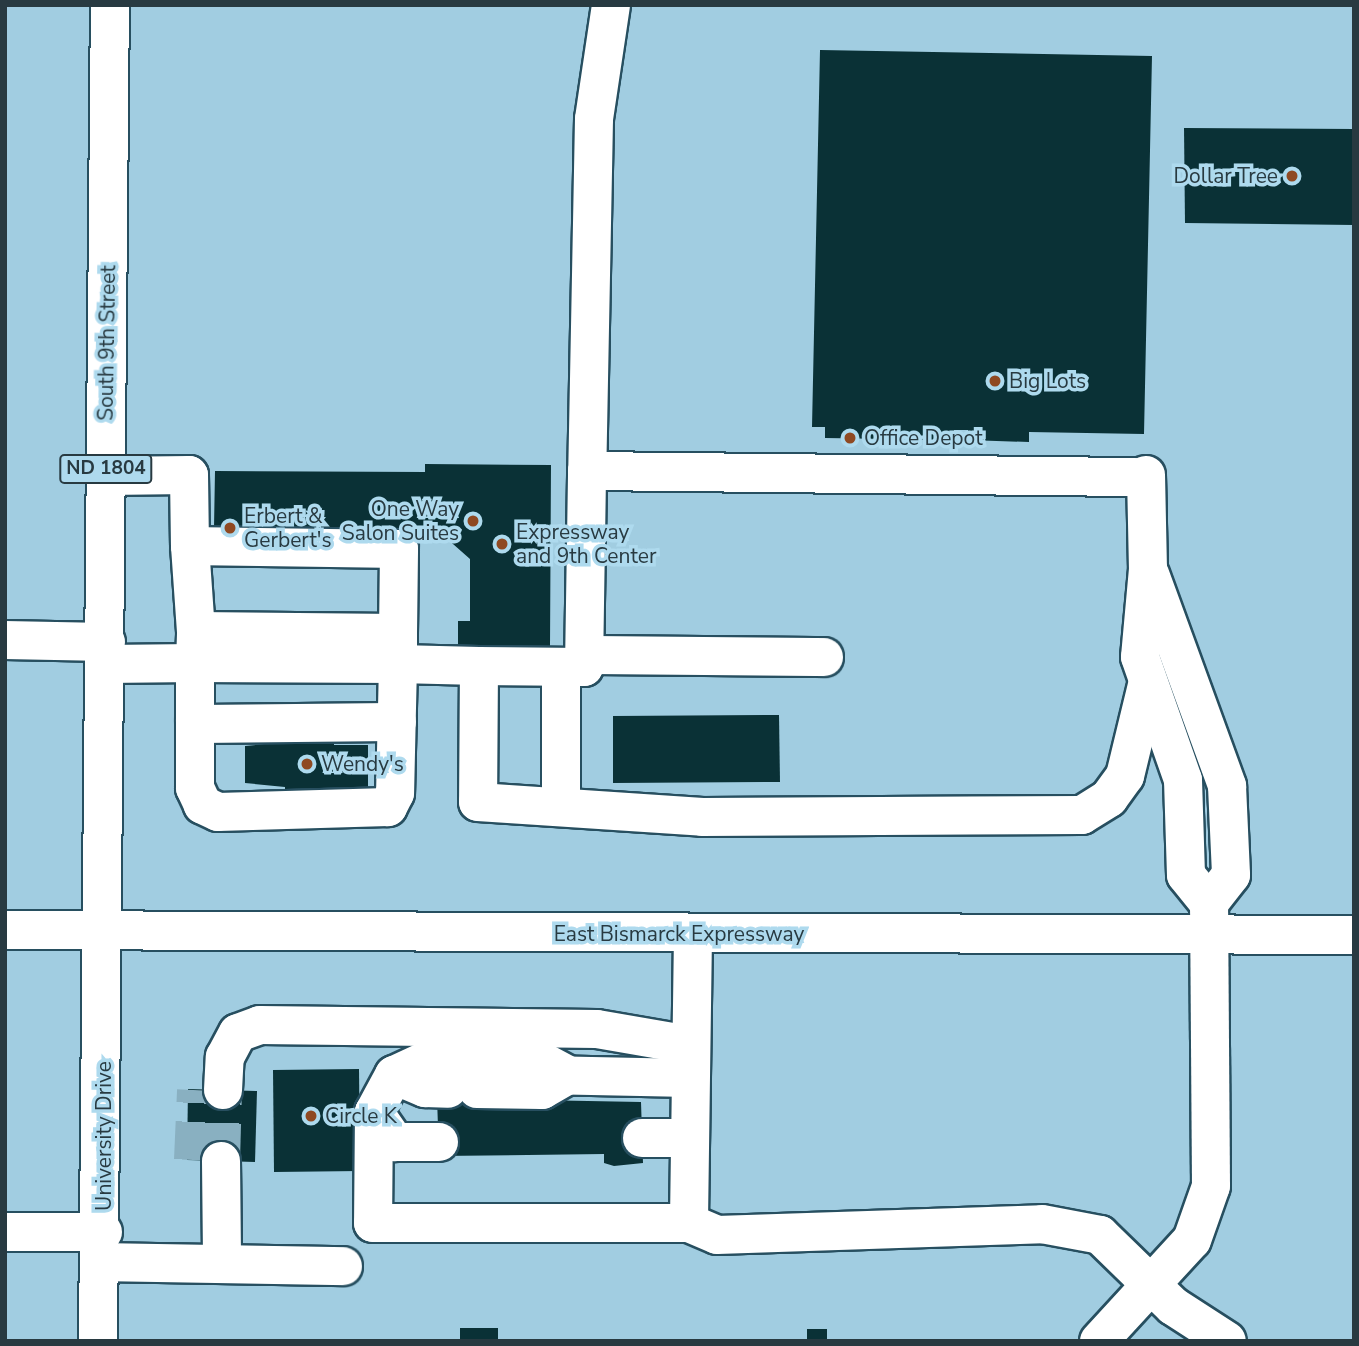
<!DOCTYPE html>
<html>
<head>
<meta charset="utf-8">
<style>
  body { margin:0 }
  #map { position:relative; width:1359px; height:1346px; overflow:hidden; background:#a1cde1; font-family:"Nunito Sans",sans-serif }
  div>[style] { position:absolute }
  .building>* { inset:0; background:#0a3136 }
  .minor-tunnel>* { height:38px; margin-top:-19px; transform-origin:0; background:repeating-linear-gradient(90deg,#89b0c1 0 38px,transparent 0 57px) }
  .roads { filter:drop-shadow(2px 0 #274f60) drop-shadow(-2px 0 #274f60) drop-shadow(0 2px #274f60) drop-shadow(0 -2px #274f60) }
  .minor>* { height:38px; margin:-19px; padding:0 19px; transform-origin:19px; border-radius:19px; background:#fff }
  .major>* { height:38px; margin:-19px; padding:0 19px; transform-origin:19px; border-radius:19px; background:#fff }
  .dots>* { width:19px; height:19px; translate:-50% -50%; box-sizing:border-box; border:4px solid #aedaee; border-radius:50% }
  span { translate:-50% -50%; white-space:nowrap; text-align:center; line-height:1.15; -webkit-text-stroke:7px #aedaee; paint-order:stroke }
  .shield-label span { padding:2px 5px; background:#aedaee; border:2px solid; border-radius:5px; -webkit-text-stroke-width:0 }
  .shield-label { font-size:19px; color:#283a41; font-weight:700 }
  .poi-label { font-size:21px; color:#283a41 }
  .right { translate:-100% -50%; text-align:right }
  .left { translate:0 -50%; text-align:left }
  .street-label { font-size:21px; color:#283a41 }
  .frame { position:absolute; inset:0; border:7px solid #283a41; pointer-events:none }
</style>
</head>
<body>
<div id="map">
  <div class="building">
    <div style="clip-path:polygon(820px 50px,1152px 56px,1144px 434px,1029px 432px,1029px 442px,968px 440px,968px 430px,954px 430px,954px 440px,825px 438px,825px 427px,812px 427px)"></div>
    <div style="clip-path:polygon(1184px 128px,1354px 129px,1354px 225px,1185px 223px)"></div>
    <div style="clip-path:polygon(425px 464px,551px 465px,550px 648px,458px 647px,458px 621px,470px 621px,470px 559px,436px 529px,214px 528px,215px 471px,425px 472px)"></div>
    <div style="clip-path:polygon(779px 715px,780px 782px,613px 783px,613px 716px)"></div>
    <div style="clip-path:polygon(334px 737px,334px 745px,368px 745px,368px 787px,285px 793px,285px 787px,245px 783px,245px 746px)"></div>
    <div style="clip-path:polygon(359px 1069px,360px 1171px,274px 1172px,273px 1070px)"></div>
    <div style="clip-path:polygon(188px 1089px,257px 1091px,255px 1162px,187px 1160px)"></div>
    <div style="clip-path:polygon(437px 1098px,641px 1102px,643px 1163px,614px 1166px,604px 1163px,604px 1154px,439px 1156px)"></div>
    <div style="clip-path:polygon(460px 1328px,498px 1328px,498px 1341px,460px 1341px)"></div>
    <div style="clip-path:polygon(807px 1329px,827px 1329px,827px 1341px,807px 1341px)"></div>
  </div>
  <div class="minor-tunnel">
    <div style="left:193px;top:1160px;width:70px;rotate:-87.5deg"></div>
    <div style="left:221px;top:1161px;width:71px;rotate:-88.4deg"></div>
  </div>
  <div class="roads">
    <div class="minor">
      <div style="left:611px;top:5px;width:115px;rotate:98.5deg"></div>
      <div style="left:594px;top:119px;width:352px;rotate:91.1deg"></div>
      <div style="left:587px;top:471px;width:548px;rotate:0.63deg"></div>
      <div style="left:1146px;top:475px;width:94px;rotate:88.8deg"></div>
      <div style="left:1148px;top:569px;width:88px;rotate:95.2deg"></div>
      <div style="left:1140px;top:657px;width:130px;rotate:70.7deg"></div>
      <div style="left:1183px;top:780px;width:95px;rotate:88.2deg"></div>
      <div style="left:1186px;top:875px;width:36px;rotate:51deg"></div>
      <div style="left:106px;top:476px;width:83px;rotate:-0.7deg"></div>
      <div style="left:189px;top:475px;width:71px;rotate:89.2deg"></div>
      <div style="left:190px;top:546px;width:85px;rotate:86deg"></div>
      <div style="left:196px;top:631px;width:202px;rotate:0.6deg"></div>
      <div style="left:398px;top:633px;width:84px;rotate:-89.3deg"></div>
      <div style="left:399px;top:549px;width:209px;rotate:-179.2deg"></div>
      <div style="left:1150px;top:574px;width:226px;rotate:70deg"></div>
      <div style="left:1227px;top:786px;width:89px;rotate:87.4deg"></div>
      <div style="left:1231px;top:875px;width:36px;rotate:128deg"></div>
      <div style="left:398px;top:633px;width:31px;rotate:90deg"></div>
      <div style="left:398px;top:664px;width:81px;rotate:1.4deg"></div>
      <div style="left:479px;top:666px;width:136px;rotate:90.4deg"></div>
      <div style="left:478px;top:802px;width:225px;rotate:3.8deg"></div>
      <div style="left:702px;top:817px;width:380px;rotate:-0.3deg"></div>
      <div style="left:1082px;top:815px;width:32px;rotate:-32deg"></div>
      <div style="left:1109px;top:798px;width:27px;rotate:-54deg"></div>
      <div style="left:1125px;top:776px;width:94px;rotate:-76.4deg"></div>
      <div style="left:5px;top:640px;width:101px;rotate:1.1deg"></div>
      <div style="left:584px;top:655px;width:240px;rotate:0.5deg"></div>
      <div style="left:106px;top:664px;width:89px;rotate:-0.6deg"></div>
      <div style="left:195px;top:663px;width:203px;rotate:0.3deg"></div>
      <div style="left:398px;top:664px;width:129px;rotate:91.3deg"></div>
      <div style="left:395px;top:793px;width:16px;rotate:117deg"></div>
      <div style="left:388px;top:807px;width:170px;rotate:178.3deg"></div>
      <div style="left:218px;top:812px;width:17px;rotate:-155deg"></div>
      <div style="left:203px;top:805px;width:19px;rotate:-115deg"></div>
      <div style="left:195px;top:788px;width:125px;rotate:-90deg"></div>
      <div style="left:195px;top:663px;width:32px;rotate:-88deg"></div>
      <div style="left:479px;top:666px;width:105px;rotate:0.5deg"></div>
      <div style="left:584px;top:667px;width:196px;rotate:-89.1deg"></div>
      <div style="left:195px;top:724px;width:202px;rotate:-0.6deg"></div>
      <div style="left:561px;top:804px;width:137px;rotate:-90deg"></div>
      <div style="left:693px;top:934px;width:289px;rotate:90.8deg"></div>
      <div style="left:689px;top:1223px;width:30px;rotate:23deg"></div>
      <div style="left:717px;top:1235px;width:325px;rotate:-1.9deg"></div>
      <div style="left:1042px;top:1224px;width:59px;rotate:10.7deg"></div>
      <div style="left:1100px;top:1235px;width:102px;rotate:44.2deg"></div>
      <div style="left:1173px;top:1306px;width:64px;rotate:32.9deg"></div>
      <div style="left:394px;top:1075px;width:34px;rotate:23deg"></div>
      <div style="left:425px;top:1088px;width:23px;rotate:2deg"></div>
      <div style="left:542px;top:1075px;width:148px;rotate:1.2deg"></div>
      <div style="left:568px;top:1075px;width:36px;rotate:-152deg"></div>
      <div style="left:536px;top:1058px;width:107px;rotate:179.5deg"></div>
      <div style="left:429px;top:1059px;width:38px;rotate:155deg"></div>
      <div style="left:394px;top:1075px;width:42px;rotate:118.4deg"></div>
      <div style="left:374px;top:1112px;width:111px;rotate:90.5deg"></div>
      <div style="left:373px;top:1223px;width:316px"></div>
      <div style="left:477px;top:1089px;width:65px;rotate:0.9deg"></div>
      <div style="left:542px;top:1090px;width:28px;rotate:-30deg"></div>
      <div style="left:223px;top:1090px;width:33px;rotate:-87deg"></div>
      <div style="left:225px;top:1057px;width:27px;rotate:-62deg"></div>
      <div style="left:238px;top:1033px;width:23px;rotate:-20deg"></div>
      <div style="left:260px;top:1025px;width:337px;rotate:0.7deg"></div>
      <div style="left:597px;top:1029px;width:94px;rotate:9.8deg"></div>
      <div style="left:374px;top:1112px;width:37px;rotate:55deg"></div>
      <div style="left:395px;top:1142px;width:44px"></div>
      <div style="left:642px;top:1138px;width:48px"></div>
      <div style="left:221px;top:1161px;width:103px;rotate:89.4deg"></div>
      <div style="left:5px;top:1232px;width:98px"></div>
      <div style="left:103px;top:1262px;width:240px;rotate:1deg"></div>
      <div style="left:1099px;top:1341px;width:137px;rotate:-47.4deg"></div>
      <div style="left:1192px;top:1240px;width:57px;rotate:-70.6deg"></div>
      <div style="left:1211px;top:1186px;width:283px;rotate:-90.4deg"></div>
    </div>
    <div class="major">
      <div style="left:5px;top:930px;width:1349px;rotate:0.21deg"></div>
      <div style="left:98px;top:1341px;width:1336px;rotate:-89.49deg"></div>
    </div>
  </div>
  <div class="dots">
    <div style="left:1292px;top:176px;background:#8f4922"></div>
    <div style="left:995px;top:381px;background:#8f4922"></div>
    <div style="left:850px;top:438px;background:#8f4922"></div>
    <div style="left:473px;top:521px;background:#8f4922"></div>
    <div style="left:230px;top:528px;background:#8f4922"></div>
    <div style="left:502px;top:544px;background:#8f4922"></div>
    <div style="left:307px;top:764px;background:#8f4922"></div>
    <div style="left:311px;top:1116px;background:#8f4922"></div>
  </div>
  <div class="shield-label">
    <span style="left:106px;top:469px">ND 1804</span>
  </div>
  <div class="poi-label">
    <span class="right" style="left:1278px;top:176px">Dollar Tree</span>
    <span class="left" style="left:1009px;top:381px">Big Lots</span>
    <span class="left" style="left:864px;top:438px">Office Depot</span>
    <span class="right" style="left:459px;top:521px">One Way<br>Salon Suites</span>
    <span class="left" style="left:244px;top:528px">Erbert &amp;<br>Gerbert's</span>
    <span class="left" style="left:516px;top:544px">Expressway<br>and 9th Center</span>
    <span class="left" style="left:321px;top:764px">Wendy's</span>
    <span class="left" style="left:325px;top:1116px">Circle K</span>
  </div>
  <div class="street-label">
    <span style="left:107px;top:343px;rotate:-89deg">South 9th Street</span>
    <span style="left:679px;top:934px">East Bismarck Expressway</span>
    <span style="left:104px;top:1136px;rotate:-90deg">University Drive</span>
  </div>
  <div class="frame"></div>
</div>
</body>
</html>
